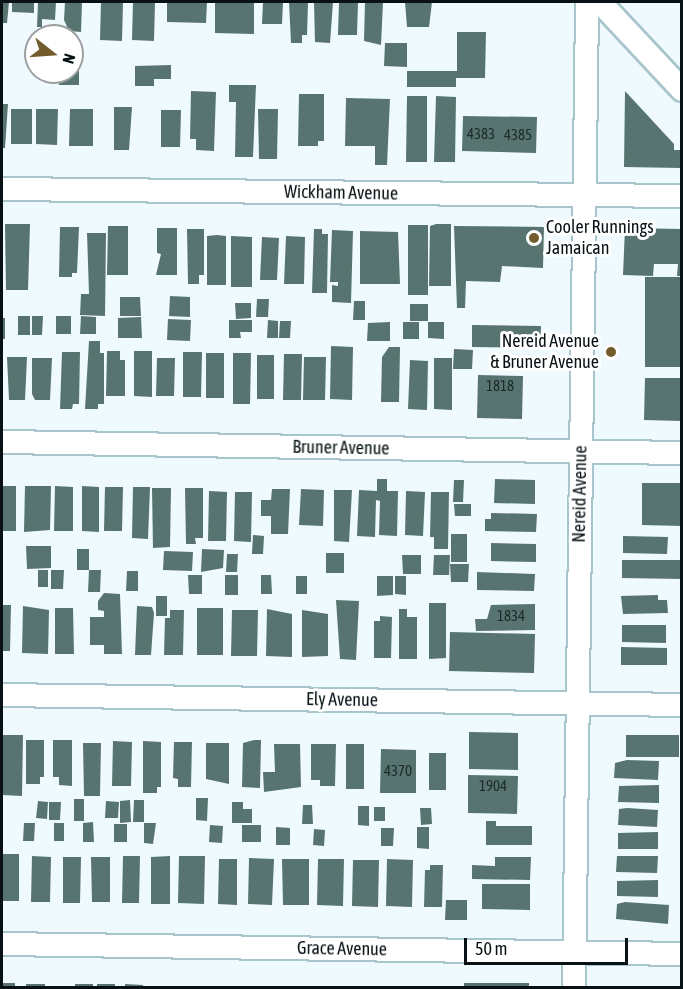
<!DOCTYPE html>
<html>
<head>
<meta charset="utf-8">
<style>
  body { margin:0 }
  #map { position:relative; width:683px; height:989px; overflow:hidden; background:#eefafd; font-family:"Asap Condensed",sans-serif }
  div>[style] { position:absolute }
  .building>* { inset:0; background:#587470 }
  .roads { filter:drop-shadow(2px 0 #a8c5cc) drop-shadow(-2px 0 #a8c5cc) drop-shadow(0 2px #a8c5cc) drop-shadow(0 -2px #a8c5cc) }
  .minor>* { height:22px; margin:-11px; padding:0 11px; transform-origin:11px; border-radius:11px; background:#fff }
  .dots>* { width:16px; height:16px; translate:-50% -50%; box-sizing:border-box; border:3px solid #fff; border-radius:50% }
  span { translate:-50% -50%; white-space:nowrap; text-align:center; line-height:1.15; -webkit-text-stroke:6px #fff; paint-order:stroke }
  .number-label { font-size:15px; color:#1c2a2b }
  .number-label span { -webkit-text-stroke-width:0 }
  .street-label { font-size:18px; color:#081214 }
  .poi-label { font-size:18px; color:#081214 }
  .left { translate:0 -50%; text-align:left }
  .right { translate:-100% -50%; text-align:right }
  .frame { position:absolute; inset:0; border:3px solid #081214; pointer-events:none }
  .north { position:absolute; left:24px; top:24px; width:60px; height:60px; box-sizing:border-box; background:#fff; border:2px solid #9ca0a1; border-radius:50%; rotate:107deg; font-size:16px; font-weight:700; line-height:24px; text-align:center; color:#081214 }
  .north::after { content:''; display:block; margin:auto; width:21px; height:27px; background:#735c2c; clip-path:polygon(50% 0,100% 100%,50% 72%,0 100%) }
  .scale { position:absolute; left:464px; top:938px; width:164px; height:27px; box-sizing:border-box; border:3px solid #081214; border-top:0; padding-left:8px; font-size:18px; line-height:21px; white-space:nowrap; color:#081214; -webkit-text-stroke:4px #fff; paint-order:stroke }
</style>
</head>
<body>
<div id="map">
  <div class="building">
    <div style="clip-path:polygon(2px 2px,9px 2px,7px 23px,2px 23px)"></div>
    <div style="clip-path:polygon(12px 2px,34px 2px,34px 13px,12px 12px)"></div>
    <div style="clip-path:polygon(38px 2px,56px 2px,55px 20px,42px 19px,42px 27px,37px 27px)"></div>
    <div style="clip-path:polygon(65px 2px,82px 2px,81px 32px,69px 31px,64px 20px)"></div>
    <div style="clip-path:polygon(101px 2px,123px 2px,122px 41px,100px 40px)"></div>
    <div style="clip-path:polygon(133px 2px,155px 2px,154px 41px,132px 40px)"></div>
    <div style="clip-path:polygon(167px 2px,207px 2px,206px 23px,167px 22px)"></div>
    <div style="clip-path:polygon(215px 2px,254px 2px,254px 34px,215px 33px)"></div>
    <div style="clip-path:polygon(263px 2px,283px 2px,282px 24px,262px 24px)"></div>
    <div style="clip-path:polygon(289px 2px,308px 2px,307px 35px,302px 35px,302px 43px,291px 43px)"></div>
    <div style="clip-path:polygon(314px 2px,333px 2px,330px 43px,315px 42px)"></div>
    <div style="clip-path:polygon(339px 2px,358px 2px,357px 35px,338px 35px)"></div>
    <div style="clip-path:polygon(365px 2px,383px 2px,381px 45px,364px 41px)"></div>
    <div style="clip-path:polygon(405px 2px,432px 2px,429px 27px,407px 27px)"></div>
    <div style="clip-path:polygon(457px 32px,486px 32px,485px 78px,456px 78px,456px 87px,407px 87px,407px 71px,457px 71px)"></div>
    <div style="clip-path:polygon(385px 43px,407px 43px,407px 67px,384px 66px)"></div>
    <div style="clip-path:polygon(72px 65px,79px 65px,79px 85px,59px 85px,59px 72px,72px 72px)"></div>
    <div style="clip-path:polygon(171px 65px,171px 79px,154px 79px,154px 86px,135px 86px,135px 66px)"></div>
    <div style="clip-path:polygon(229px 85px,256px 85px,253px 157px,235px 157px,236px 102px,229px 102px)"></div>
    <div style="clip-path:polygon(191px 91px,216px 92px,214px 151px,196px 150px,196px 139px,190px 139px)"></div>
    <div style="clip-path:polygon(625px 91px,674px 144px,674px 150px,682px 150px,681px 168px,624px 167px)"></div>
    <div style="clip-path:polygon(299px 94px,324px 94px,324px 141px,318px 141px,318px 146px,298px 146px)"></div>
    <div style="clip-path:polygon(407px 96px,427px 96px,427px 162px,406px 162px)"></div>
    <div style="clip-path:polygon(436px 96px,456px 97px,455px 162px,434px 162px)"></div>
    <div style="clip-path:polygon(346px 98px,390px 99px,387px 165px,375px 165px,375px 146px,345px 146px)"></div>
    <div style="clip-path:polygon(2px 104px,8px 104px,5px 148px,2px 148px)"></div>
    <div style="clip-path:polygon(114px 107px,132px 107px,129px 150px,114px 150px)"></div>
    <div style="clip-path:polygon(11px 109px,32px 109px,32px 144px,11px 144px)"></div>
    <div style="clip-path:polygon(36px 109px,58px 109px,57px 145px,36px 144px)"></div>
    <div style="clip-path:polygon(70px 109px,93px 109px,93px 146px,69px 146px)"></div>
    <div style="clip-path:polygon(258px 109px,278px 109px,277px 159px,259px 159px)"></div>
    <div style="clip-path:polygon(161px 110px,181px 110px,180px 147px,161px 147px)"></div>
    <div style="clip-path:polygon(463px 116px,537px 117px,536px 153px,462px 151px)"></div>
    <div style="clip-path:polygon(5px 224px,30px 224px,28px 290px,6px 290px)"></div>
    <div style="clip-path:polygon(436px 224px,451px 224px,451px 286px,429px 286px,430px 226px)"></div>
    <div style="clip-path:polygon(408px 225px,428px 225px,428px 295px,408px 295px)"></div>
    <div style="clip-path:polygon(108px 226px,128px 226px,128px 275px,107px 275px)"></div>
    <div style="clip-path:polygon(454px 226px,544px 227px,543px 268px,502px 266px,500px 282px,466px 281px,465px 308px,457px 308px)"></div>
    <div style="clip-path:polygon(60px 227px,79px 227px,77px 273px,72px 273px,72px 277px,59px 277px)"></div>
    <div style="clip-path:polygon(157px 228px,177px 228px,177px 275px,156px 275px,161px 254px,157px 253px)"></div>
    <div style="clip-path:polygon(625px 228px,682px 229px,682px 276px,677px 276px,678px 264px,654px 264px,653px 276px,623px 275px)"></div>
    <div style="clip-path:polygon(187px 229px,204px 229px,204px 275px,199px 275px,199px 284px,188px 284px)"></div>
    <div style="clip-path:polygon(314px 229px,322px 229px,322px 234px,328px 234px,327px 293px,312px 293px)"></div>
    <div style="clip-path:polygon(332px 230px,353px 231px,351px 303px,332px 302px,332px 285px,338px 286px,338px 282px,330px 282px)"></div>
    <div style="clip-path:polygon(360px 231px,398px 232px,400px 284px,360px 284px)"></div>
    <div style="clip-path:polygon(87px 233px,106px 233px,105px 316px,80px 315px,81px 294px,89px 294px)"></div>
    <div style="clip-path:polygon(217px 235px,226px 236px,226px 285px,207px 285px,207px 236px)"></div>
    <div style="clip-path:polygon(231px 236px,252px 237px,252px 287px,231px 287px)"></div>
    <div style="clip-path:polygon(286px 236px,305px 237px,304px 284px,284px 284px)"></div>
    <div style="clip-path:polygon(262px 237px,279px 238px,277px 280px,260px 280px)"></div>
    <div style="clip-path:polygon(645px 277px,680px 277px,680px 367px,645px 367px)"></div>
    <div style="clip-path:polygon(170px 296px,190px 297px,190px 317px,169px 316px)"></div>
    <div style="clip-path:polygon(120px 297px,140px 297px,141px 316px,120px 316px)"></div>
    <div style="clip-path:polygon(257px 299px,269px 299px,268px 317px,256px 317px)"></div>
    <div style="clip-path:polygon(354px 301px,365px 301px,365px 320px,353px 320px)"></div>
    <div style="clip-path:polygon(235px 303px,251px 303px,251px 318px,236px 319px)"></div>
    <div style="clip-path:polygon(410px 304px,428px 304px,428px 321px,410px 321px)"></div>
    <div style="clip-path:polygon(18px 316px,30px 316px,30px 335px,18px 335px)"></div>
    <div style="clip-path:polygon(32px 316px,43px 316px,42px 335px,32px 335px)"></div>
    <div style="clip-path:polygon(56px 316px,71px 316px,71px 334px,56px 334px)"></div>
    <div style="clip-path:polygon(81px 316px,96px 317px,96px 334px,80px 334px)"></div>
    <div style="clip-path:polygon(141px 317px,142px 338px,118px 338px,118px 318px)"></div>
    <div style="clip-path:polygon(2px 318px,5px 318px,5px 339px,2px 339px)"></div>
    <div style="clip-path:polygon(168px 319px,191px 320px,190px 341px,167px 340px)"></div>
    <div style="clip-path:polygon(229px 320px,252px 320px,252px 332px,240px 332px,241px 338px,229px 338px)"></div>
    <div style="clip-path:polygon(268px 320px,278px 321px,278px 338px,267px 338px)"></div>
    <div style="clip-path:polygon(280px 321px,291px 321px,290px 338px,279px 338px)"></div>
    <div style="clip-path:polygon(390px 322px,390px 341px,367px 341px,368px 323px)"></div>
    <div style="clip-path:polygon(403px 322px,419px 322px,419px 339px,403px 339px)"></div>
    <div style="clip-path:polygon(428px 322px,444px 322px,444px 339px,428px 338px)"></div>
    <div style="clip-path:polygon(472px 325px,541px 326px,540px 348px,472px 347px)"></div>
    <div style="clip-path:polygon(89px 341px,100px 341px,100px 353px,104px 353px,104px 404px,98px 404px,98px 409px,85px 409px)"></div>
    <div style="clip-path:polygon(331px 346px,353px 347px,352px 400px,330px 399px)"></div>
    <div style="clip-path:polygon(389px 347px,400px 347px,399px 402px,381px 402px,382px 357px)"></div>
    <div style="clip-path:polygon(454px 349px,473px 350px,472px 369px,453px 369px)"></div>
    <div style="clip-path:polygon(107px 351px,120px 351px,120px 360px,125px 360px,125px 396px,106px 396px)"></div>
    <div style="clip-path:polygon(134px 351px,152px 351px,152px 397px,134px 396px)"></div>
    <div style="clip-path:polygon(62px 352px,80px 352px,79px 404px,73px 404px,72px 409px,60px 409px)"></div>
    <div style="clip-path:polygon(183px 352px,202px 352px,201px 397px,183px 397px)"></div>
    <div style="clip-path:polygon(206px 353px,224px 353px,224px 398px,206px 398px)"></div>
    <div style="clip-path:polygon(233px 353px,251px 353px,250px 404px,233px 404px)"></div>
    <div style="clip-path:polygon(284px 354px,302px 354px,301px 400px,283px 400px)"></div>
    <div style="clip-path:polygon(257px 355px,274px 355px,274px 399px,257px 399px)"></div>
    <div style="clip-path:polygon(7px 357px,27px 357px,25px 400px,9px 400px)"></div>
    <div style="clip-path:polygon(304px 357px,326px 357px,325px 400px,303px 400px)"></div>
    <div style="clip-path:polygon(32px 358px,52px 358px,50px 400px,35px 400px,32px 394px)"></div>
    <div style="clip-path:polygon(157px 358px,175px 358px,174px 396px,156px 396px)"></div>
    <div style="clip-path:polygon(434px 358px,452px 358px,452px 410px,434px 409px)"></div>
    <div style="clip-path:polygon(410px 360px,428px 361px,427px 410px,408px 409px)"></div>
    <div style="clip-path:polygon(478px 375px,523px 376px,522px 419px,477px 418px)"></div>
    <div style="clip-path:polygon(645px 378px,682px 378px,682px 421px,644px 420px)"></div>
    <div style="clip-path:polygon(377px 479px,387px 479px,387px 491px,398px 491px,397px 536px,379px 535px,380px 501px,376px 500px,375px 537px,357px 536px,359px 490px,377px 491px)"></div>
    <div style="clip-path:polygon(495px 479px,535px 480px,535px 504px,494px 503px)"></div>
    <div style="clip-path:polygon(454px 480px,464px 480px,463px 502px,453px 502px)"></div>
    <div style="clip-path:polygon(642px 483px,682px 483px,682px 526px,642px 525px)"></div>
    <div style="clip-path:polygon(2px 486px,16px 486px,16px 531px,2px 531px)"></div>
    <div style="clip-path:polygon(25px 486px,51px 486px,50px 530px,24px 532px)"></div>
    <div style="clip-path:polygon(55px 486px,73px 487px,73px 531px,54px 531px)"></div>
    <div style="clip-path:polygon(82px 486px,99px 487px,99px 532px,82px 531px)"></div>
    <div style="clip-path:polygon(105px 487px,123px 487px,122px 531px,104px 531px)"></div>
    <div style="clip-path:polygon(133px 487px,150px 487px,148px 539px,132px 538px)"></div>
    <div style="clip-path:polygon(152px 488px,171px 488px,170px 547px,153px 548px)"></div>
    <div style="clip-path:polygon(185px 488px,203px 488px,203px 538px,195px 538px,196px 544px,186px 544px)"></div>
    <div style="clip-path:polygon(272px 489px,290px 489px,288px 534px,271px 534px,271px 516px,261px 516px,261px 500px,271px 500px)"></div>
    <div style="clip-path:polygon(301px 489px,324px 490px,323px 526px,299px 525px)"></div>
    <div style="clip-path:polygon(334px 490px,352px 490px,349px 542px,334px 541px)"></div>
    <div style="clip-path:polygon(209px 491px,227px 492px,226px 541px,208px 541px)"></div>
    <div style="clip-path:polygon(406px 491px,425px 492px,423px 536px,405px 535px)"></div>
    <div style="clip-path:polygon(235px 492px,252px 492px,251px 542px,234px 541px)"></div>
    <div style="clip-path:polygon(431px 492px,449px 492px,448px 549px,434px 549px,434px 537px,430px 537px)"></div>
    <div style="clip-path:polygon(454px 504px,471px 504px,471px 516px,455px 516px)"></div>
    <div style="clip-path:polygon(491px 513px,537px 514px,536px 532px,485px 531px,485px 519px,491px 519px)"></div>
    <div style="clip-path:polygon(451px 534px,467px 534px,467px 562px,451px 562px)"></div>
    <div style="clip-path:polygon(253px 535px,264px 536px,263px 554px,252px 554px)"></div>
    <div style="clip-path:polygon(623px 536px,668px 537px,667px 554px,623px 553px)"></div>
    <div style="clip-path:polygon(491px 543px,536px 544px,536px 562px,491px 561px)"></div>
    <div style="clip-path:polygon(26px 546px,51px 546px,51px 568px,27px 569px)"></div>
    <div style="clip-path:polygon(77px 549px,89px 549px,89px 570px,77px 570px)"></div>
    <div style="clip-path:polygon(202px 549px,224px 550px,223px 568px,201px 572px)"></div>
    <div style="clip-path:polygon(164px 551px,193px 552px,192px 571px,163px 570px)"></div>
    <div style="clip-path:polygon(326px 553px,344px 553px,344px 573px,326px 573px)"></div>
    <div style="clip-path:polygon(227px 554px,238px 554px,237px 572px,226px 572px)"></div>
    <div style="clip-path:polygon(402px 555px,421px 555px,421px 574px,403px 574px)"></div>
    <div style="clip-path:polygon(434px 555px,450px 555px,449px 575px,433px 575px)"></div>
    <div style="clip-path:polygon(622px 560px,682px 560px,682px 579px,622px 578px)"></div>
    <div style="clip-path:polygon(450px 564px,469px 564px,468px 582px,451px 582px)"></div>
    <div style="clip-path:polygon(38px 570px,48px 570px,48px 587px,38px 587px)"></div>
    <div style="clip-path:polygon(51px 570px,64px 570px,63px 589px,51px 589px)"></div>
    <div style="clip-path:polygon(89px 570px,101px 570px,100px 592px,88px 592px)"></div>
    <div style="clip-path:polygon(127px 571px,138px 571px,138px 591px,126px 591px)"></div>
    <div style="clip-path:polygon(477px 572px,535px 574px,534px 591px,477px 590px)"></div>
    <div style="clip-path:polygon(188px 575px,202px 575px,202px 594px,189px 594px)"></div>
    <div style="clip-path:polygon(225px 575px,238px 575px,238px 595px,225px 595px)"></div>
    <div style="clip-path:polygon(261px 575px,271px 575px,272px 594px,261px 594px)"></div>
    <div style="clip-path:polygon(296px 576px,307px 576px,307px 594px,296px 594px)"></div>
    <div style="clip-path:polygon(377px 576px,393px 576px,393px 595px,377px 596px)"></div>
    <div style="clip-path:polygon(395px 576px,406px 576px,406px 595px,395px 594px)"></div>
    <div style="clip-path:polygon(104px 593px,120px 594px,122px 654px,104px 654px,104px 645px,90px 645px,90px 617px,104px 617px,104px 611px,98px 610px,98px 601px)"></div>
    <div style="clip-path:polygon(658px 595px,658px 600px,667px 600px,668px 613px,623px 614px,621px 596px)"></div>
    <div style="clip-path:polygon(156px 596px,167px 596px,167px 616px,156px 616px)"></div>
    <div style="clip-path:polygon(336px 600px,359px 601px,356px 660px,340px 659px)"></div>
    <div style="clip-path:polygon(429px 603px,446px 603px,446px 658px,429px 659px)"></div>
    <div style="clip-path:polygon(535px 604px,535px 630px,476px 631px,475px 619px,487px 619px,491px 605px)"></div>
    <div style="clip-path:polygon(2px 605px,11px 605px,10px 651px,2px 651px)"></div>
    <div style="clip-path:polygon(23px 606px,49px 610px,48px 654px,22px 653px)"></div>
    <div style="clip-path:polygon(137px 606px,152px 607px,154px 613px,151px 655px,135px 655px)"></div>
    <div style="clip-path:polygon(55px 608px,73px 608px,74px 654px,55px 654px)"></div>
    <div style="clip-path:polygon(197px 608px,223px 608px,223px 655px,197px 655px)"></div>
    <div style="clip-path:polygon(267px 609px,292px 614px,292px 657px,266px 656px)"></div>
    <div style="clip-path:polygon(399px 609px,407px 609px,407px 617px,417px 617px,417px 659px,399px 659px)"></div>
    <div style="clip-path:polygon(170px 610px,184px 610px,183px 655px,164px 655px,165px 618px,170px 618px)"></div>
    <div style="clip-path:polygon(232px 610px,258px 610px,257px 656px,231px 656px)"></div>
    <div style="clip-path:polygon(302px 610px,328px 614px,328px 656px,302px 657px)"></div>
    <div style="clip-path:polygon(380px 616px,392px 617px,391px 658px,374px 658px,374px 621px,380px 621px)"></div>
    <div style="clip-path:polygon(622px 625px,666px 625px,666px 643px,622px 642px)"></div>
    <div style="clip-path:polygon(450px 632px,535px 634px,534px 673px,449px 671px)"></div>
    <div style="clip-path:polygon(621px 647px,667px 648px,667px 665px,621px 665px)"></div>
    <div style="clip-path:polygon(469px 732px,518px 733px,518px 770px,469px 769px)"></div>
    <div style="clip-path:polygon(3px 735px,23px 735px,22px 796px,2px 795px)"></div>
    <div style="clip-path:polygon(626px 735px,679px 735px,679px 757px,626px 757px)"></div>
    <div style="clip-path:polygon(26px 740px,44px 740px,44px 777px,40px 777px,40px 784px,26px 784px)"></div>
    <div style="clip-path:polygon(53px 740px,72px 740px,72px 786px,59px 785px,59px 777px,53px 777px)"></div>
    <div style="clip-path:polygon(254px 740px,261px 740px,260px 788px,242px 787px,243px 743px)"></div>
    <div style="clip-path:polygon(143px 741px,161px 742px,161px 787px,157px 787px,157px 793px,143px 793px)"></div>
    <div style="clip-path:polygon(132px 742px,131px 786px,112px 786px,113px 741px)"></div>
    <div style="clip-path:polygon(174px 742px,192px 742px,191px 787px,178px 787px,178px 779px,173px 778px)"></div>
    <div style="clip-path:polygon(83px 743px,101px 743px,100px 796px,84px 796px)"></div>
    <div style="clip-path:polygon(206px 743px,229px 743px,229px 784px,206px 779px)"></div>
    <div style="clip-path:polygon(274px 744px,300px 744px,301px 787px,264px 792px,263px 772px,275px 772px)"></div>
    <div style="clip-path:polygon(311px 744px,336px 744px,335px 786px,320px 786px,320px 780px,311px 780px)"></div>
    <div style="clip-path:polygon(346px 744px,364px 744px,364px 789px,346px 789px)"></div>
    <div style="clip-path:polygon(381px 749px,416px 750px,416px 793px,380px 793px)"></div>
    <div style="clip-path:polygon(429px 753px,446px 753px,446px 790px,429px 790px)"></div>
    <div style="clip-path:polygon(627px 760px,659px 761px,658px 780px,614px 778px,615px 763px)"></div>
    <div style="clip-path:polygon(468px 775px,518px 776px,517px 814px,468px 813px)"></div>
    <div style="clip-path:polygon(659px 785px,659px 803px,618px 802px,619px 786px)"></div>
    <div style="clip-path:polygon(196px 798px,208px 798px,207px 821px,196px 820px)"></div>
    <div style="clip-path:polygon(74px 799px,84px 799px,84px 821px,74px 821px)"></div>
    <div style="clip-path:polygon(130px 800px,131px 822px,120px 823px,120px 801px)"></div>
    <div style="clip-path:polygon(134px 800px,144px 800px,144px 822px,133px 822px)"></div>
    <div style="clip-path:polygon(38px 801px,48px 802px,47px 819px,36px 818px)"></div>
    <div style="clip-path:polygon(106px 801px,119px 802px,118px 818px,105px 818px)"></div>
    <div style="clip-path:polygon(49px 802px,61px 802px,60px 820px,49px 820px)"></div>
    <div style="clip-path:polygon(232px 802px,243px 802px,243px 809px,252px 809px,252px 823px,232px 823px)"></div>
    <div style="clip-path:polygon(303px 805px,312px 805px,313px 824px,302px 824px)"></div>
    <div style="clip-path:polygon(358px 806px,369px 806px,369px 826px,358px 825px)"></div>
    <div style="clip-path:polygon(374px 807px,385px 807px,385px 821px,374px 821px)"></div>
    <div style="clip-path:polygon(420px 808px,431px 808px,432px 824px,421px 825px)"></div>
    <div style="clip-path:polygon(627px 808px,658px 810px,657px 827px,618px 825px,619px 809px)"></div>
    <div style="clip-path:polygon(486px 821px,496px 821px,496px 826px,532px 826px,532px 845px,486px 845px)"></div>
    <div style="clip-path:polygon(93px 822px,94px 842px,83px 842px,83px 823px)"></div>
    <div style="clip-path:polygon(24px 823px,35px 823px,34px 841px,23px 841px)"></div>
    <div style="clip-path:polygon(54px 823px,64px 823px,64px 841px,54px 841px)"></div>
    <div style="clip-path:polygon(144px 823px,156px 823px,153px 844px,144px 843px)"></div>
    <div style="clip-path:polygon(114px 824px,127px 824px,127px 842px,114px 842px)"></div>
    <div style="clip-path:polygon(242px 825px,261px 825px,261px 842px,242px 842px)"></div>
    <div style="clip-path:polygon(223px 826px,222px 843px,209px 842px,210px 825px)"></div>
    <div style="clip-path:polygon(276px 827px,290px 828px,290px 845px,276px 845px)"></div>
    <div style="clip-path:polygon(417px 827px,429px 827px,429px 849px,417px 848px)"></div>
    <div style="clip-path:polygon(381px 828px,394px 828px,393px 846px,381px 846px)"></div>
    <div style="clip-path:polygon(314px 829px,325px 830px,324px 846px,313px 845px)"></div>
    <div style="clip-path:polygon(658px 832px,658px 849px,618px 849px,618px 833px)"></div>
    <div style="clip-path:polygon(2px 854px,19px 854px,19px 901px,2px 901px)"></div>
    <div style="clip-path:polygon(32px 856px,51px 857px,50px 902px,31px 902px)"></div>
    <div style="clip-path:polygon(123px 856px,140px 856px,139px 903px,122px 903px)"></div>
    <div style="clip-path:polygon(170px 856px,170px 904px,151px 904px,151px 857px)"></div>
    <div style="clip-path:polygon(179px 856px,205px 856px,204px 904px,178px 903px)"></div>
    <div style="clip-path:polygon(617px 856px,658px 856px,657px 873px,616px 872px)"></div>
    <div style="clip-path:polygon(63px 857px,81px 857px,80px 903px,63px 903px)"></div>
    <div style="clip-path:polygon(91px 857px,110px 857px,110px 902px,92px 902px)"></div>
    <div style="clip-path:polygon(495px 857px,531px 857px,530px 880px,472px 879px,472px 865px,495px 866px)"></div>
    <div style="clip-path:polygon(249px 858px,274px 859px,272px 905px,248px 904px)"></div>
    <div style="clip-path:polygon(219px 859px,237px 859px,237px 905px,218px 904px)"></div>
    <div style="clip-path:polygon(282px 859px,309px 859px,309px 905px,283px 905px)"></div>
    <div style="clip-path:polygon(318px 859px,344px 859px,343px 906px,317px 905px)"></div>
    <div style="clip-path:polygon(387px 859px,413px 860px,412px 907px,386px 906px)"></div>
    <div style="clip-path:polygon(353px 860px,379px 860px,378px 907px,352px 906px)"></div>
    <div style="clip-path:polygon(430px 865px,443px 865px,442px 907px,424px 907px,425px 870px,430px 870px)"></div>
    <div style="clip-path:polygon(658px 880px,658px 897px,617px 896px,617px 881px)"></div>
    <div style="clip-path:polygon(482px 884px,530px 884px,530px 910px,482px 909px)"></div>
    <div style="clip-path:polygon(446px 900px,467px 900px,467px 920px,445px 920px)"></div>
    <div style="clip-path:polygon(625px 902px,669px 905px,668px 924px,616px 919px,617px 904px)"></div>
    <div style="clip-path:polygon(2px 983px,15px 983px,15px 988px,2px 988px)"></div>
    <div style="clip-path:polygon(464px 983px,529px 983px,529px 988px,464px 988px)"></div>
    <div style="clip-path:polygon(26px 984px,45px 984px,45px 988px,26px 988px)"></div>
    <div style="clip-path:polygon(75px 984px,93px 984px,93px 988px,75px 988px)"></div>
    <div style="clip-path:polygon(97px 984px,115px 984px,115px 988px,97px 988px)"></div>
    <div style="clip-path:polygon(125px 984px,143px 985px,143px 988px,125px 988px)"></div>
  </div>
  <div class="roads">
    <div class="minor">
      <div style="left:600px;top:2px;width:120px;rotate:47deg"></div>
      <div style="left:2px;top:189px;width:680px;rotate:0.59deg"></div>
      <div style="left:2px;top:442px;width:680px;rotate:0.93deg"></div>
      <div style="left:2px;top:695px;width:680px;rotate:0.84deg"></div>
      <div style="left:2px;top:944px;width:680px;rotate:0.84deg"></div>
      <div style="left:574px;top:988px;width:986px;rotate:-89.24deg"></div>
    </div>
  </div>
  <div class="dots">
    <div style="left:534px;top:238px;background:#735c2c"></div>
    <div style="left:611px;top:352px;background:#735c2c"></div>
  </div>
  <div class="number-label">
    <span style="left:481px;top:134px">4383</span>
    <span style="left:518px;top:135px">4385</span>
    <span style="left:500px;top:386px">1818</span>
    <span style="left:511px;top:616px">1834</span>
    <span style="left:398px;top:771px">4370</span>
    <span style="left:493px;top:786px">1904</span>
  </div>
  <div class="street-label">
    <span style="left:341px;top:193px;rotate:1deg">Wickham Avenue</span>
    <span style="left:341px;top:448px;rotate:1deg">Bruner Avenue</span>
    <span style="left:580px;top:494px;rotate:-89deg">Nereid Avenue</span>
    <span style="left:342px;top:700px;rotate:1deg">Ely Avenue</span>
    <span style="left:342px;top:949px;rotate:1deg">Grace Avenue</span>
  </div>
  <div class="poi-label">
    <span class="left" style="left:546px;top:238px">Cooler Runnings<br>Jamaican</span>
    <span class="right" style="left:599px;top:352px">Nereid Avenue<br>&amp; Bruner Avenue</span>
  </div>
  <div class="frame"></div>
  <div class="north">N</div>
  <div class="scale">50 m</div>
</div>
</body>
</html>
